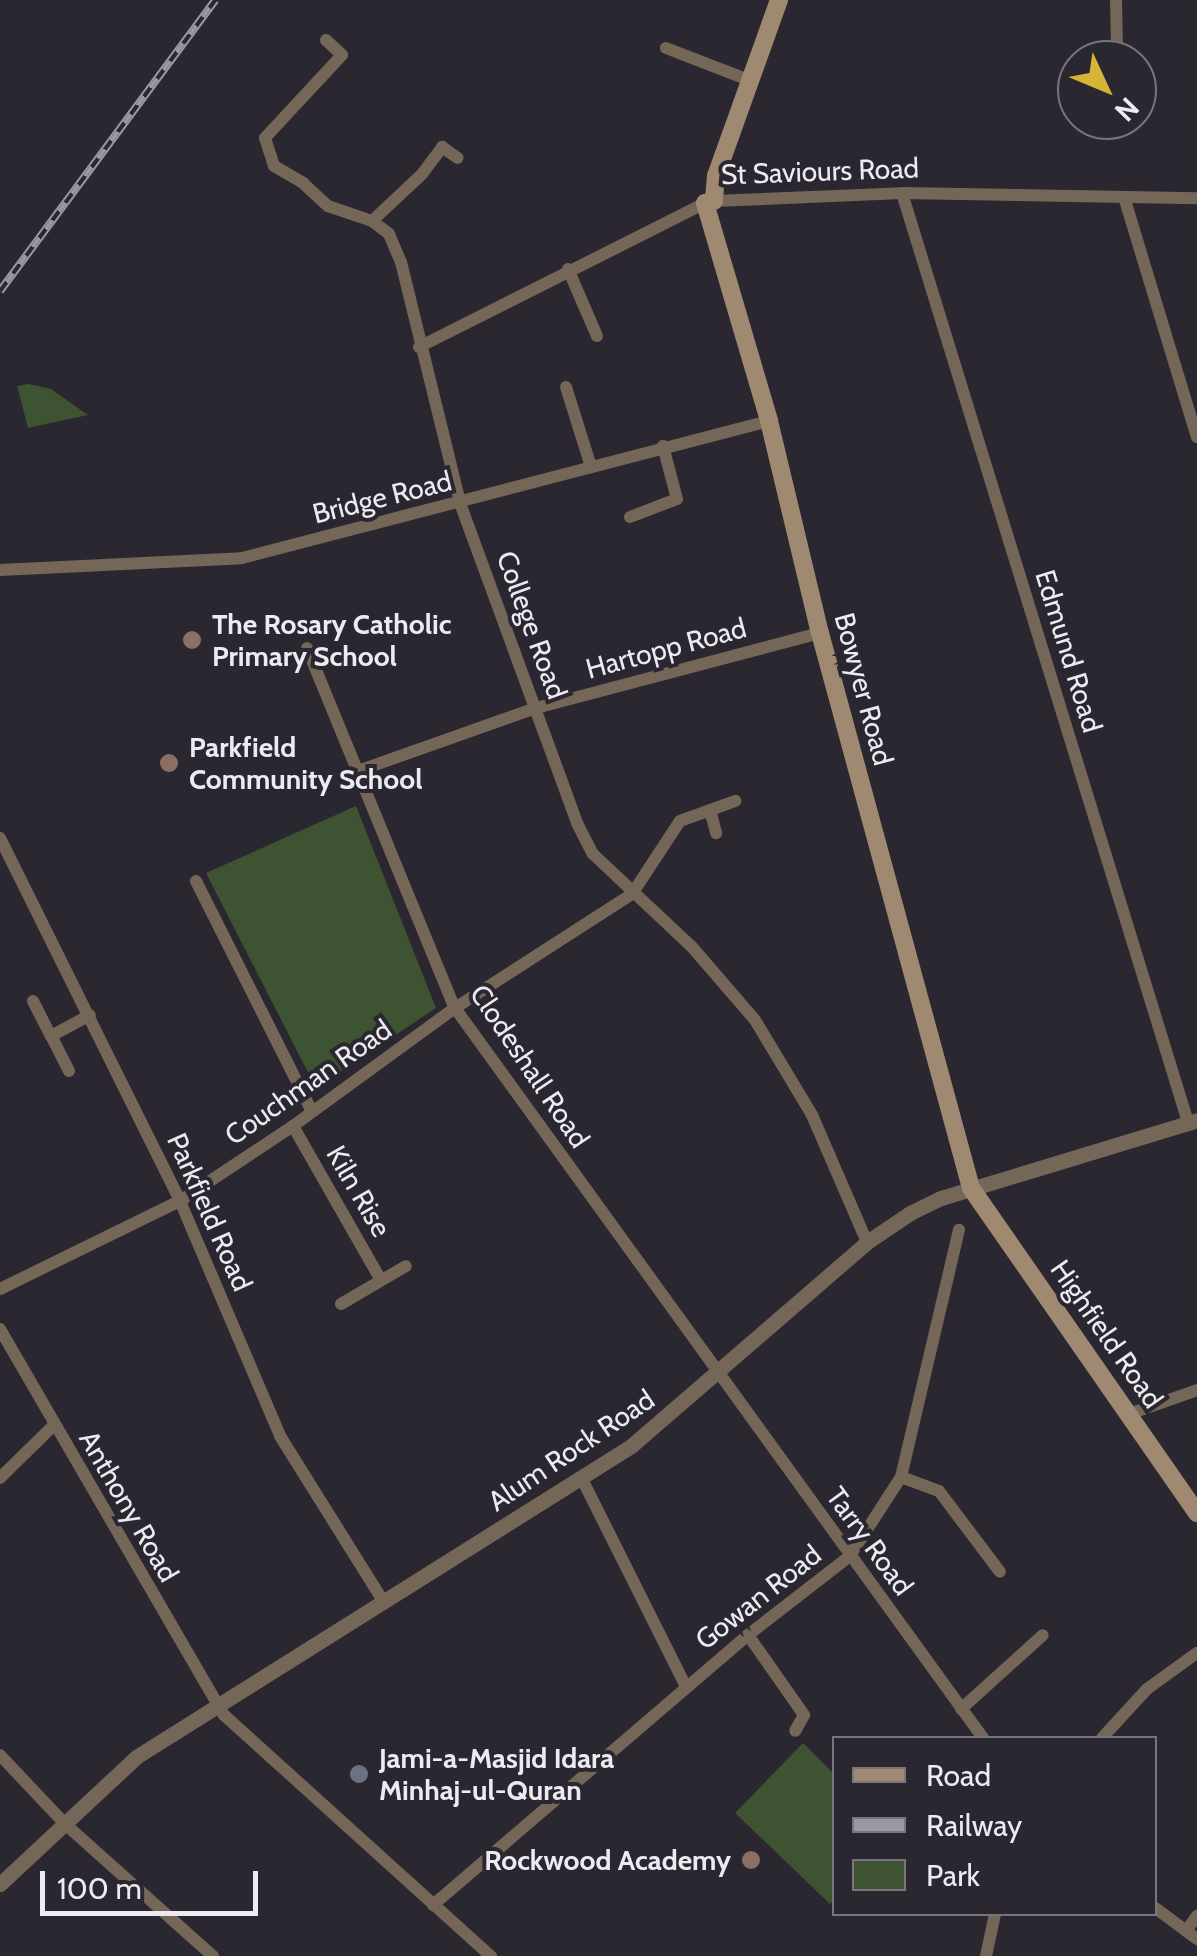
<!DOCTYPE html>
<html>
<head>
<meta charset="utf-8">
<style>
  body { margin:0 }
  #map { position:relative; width:1197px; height:1956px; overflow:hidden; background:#2a2731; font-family:Cabin,sans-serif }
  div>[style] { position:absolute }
  .green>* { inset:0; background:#3d5331 }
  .minor>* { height:12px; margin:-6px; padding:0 6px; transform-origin:6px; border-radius:6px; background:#756757 }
  .tertiary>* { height:15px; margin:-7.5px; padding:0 7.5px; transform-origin:7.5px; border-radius:7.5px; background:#756757 }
  .secondary>* { height:18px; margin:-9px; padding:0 9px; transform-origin:9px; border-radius:9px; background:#a08971 }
  .rail>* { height:8px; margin-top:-4px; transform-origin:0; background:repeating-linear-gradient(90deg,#2a2731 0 11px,#9a98a1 0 22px); box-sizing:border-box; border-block:2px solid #9a98a1 }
  .dots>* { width:28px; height:28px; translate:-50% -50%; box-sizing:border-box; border:5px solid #2a2731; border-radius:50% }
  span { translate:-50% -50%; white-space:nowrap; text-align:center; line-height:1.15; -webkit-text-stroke:8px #2a2731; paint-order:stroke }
  .street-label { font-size:28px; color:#ecebf2 }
  .poi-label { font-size:28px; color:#ecebf2; font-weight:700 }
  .left { translate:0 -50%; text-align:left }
  .right { translate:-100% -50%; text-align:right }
  .legend { position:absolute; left:832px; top:1736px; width:325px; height:180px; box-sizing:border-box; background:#2a2731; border:2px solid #78757e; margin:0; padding:12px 18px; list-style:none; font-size:30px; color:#ecebf2 }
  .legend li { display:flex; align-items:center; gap:20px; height:50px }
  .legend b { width:50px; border:2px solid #78757e }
  .north { position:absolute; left:1057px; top:40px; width:100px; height:100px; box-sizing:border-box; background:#2a2731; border:2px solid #78757e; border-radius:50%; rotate:134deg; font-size:28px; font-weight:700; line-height:40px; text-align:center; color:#ecebf2 }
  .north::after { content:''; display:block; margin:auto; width:35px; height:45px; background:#d5b535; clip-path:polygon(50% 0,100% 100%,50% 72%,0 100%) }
  .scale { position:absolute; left:40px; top:1871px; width:218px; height:45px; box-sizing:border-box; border:5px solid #ecebf2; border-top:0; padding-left:12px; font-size:30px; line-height:35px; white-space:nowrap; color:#ecebf2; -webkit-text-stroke:8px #2a2731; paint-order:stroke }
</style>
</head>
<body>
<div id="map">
  <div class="green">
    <div style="clip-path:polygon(29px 384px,51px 389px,88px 415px,28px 428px,17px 386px)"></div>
    <div style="clip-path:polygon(356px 806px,436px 1008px,316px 1088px,206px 873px)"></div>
    <div style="clip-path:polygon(803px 1743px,834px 1774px,834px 1899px,830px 1904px,735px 1813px)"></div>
  </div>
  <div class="minor">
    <div style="left:1116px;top:0;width:48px;rotate:88.8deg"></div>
    <div style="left:326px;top:40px;width:22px;rotate:43deg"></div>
    <div style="left:342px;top:55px;width:113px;rotate:132.9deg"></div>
    <div style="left:265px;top:138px;width:29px;rotate:72deg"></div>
    <div style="left:274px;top:166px;width:34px;rotate:30deg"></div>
    <div style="left:303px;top:183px;width:34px;rotate:43deg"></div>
    <div style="left:328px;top:206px;width:46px;rotate:18.8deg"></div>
    <div style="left:372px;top:221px;width:21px;rotate:37deg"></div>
    <div style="left:389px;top:234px;width:30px;rotate:67deg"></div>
    <div style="left:401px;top:262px;width:248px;rotate:76.2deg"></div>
    <div style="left:460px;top:503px;width:341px;rotate:69.9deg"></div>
    <div style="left:577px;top:823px;width:35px;rotate:63deg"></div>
    <div style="left:593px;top:854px;width:136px;rotate:43.2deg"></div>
    <div style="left:692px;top:947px;width:96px;rotate:49.2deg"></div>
    <div style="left:755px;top:1020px;width:111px;rotate:59deg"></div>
    <div style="left:812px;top:1115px;width:138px;rotate:66.6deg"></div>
    <div style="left:666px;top:48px;width:89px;rotate:21.1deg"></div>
    <div style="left:902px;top:193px;width:972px;rotate:72.89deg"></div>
    <div style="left:1124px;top:197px;width:251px;rotate:73.1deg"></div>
    <div style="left:714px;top:201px;width:188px;rotate:-2.4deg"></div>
    <div style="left:902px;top:193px;width:295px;rotate:1deg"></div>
    <div style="left:372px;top:221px;width:69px;rotate:-43.2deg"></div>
    <div style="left:422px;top:174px;width:34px;rotate:-53deg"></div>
    <div style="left:442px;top:147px;width:19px;rotate:35deg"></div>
    <div style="left:568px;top:269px;width:73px;rotate:66.6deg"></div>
    <div style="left:419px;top:347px;width:320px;rotate:-26.7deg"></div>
    <div style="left:566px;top:387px;width:84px;rotate:72.6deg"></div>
    <div style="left:630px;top:517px;width:50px;rotate:-21deg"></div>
    <div style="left:677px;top:499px;width:55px;rotate:-104.8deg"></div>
    <div style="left:0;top:570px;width:242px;rotate:-2.8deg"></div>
    <div style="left:242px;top:558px;width:545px;rotate:-14.57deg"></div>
    <div style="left:307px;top:648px;width:389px;rotate:67.7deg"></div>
    <div style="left:455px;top:1008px;width:901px;rotate:54.12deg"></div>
    <div style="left:355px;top:772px;width:192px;rotate:-19.5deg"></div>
    <div style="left:536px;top:708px;width:294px;rotate:-14.8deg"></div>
    <div style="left:710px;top:810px;width:24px;rotate:75deg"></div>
    <div style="left:0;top:838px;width:405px;rotate:63.6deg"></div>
    <div style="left:180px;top:1201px;width:255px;rotate:66.9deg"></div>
    <div style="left:280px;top:1436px;width:195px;rotate:58deg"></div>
    <div style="left:196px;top:881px;width:258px;rotate:63.3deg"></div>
    <div style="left:33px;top:1001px;width:39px;rotate:63deg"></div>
    <div style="left:69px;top:1071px;width:39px;rotate:-117deg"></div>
    <div style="left:51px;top:1036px;width:44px;rotate:-28.3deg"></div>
    <div style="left:293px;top:1126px;width:177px;rotate:60.3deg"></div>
    <div style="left:0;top:1289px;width:200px;rotate:-26.1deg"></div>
    <div style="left:180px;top:1201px;width:136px;rotate:-33.6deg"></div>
    <div style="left:293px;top:1126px;width:200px;rotate:-36.1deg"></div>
    <div style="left:455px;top:1008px;width:211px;rotate:-32.8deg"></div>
    <div style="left:632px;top:894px;width:87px;rotate:-56.7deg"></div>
    <div style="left:680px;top:821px;width:59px;rotate:-20deg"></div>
    <div style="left:341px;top:1304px;width:75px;rotate:-30.3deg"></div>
    <div style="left:0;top:1329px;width:446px;rotate:59.9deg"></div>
    <div style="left:224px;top:1715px;width:360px;rotate:42.1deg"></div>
    <div style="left:1129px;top:1414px;width:72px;rotate:-19.4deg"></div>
    <div style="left:901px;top:1477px;width:40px;rotate:20.2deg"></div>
    <div style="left:939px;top:1491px;width:101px;rotate:53deg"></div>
    <div style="left:0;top:1478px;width:76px;rotate:-44.5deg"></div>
    <div style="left:582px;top:1479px;width:233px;rotate:63.4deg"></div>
    <div style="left:748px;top:1635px;width:98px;rotate:55deg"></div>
    <div style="left:804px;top:1715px;width:18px;rotate:119deg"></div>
    <div style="left:961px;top:1709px;width:110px;rotate:-42.1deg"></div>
    <div style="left:1102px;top:1738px;width:67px;rotate:-47.4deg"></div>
    <div style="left:1147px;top:1689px;width:62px;rotate:-35.8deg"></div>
    <div style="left:0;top:1755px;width:93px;rotate:46.7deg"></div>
    <div style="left:64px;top:1823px;width:200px;rotate:41.8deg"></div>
    <div style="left:433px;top:1905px;width:415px;rotate:-40.6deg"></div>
    <div style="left:748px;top:1635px;width:129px;rotate:-37.8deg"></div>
    <div style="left:850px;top:1556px;width:94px;rotate:-57.2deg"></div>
    <div style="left:901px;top:1477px;width:254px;rotate:-76.8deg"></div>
    <div style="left:1154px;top:1907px;width:54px;rotate:36.7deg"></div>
    <div style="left:1186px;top:1931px;width:19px;rotate:-54deg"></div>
    <div style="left:986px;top:1956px;width:43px;rotate:-77.9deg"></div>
  </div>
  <div class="tertiary">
    <div style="left:0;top:1884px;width:186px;rotate:-43deg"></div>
    <div style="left:136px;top:1757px;width:585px;rotate:-32.14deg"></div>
    <div style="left:631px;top:1446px;width:312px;rotate:-40.8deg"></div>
    <div style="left:867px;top:1242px;width:52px;rotate:-34deg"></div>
    <div style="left:910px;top:1213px;width:34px;rotate:-26deg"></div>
    <div style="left:941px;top:1198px;width:268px;rotate:-16.9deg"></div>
  </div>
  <div class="secondary">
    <div style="left:779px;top:0;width:187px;rotate:109.7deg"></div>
    <div style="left:716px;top:176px;width:25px;rotate:95deg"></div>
    <div style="left:714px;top:201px;width:9px;rotate:167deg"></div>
    <div style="left:705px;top:203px;width:227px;rotate:73.6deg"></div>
    <div style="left:769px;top:421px;width:218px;rotate:76.5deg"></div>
    <div style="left:820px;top:633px;width:575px;rotate:74.78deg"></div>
    <div style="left:971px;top:1188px;width:396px;rotate:55.2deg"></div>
  </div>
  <div class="rail">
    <div style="left:0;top:291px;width:362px;rotate:-53.5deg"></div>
  </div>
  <div class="dots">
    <div style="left:192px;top:640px;background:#8d6e63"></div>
    <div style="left:169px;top:763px;background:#8d6e63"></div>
    <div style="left:359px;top:1774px;background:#6b7280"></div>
    <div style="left:751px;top:1860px;background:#8d6e63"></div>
  </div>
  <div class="street-label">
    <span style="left:820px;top:171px;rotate:-2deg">St Saviours Road</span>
    <span style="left:382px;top:497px;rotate:-14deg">Bridge Road</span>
    <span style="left:532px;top:625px;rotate:70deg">College Road</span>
    <span style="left:666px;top:648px;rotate:-15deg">Hartopp Road</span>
    <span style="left:1069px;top:651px;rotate:73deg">Edmund Road</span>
    <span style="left:864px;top:689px;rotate:75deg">Bowyer Road</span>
    <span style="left:530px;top:1066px;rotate:56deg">Clodeshall Road</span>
    <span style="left:308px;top:1082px;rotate:-35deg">Couchman Road</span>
    <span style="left:359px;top:1191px;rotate:60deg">Kiln Rise</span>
    <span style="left:210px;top:1212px;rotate:66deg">Parkfield Road</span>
    <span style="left:1107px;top:1334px;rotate:55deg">Highfield Road</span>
    <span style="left:571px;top:1450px;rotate:-34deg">Alum Rock Road</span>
    <span style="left:129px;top:1506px;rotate:60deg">Anthony Road</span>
    <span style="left:870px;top:1541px;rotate:54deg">Tarry Road</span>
    <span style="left:758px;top:1597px;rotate:-38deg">Gowan Road</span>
  </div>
  <div class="poi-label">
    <span class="left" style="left:212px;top:640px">The Rosary Catholic<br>Primary School</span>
    <span class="left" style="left:189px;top:763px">Parkfield<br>Community School</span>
    <span class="left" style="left:379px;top:1774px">Jami-a-Masjid Idara<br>Minhaj-ul-Quran</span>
    <span class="right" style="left:731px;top:1860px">Rockwood Academy</span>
  </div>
  <ul class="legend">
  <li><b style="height:12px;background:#a08971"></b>Road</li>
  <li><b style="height:12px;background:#9a98a1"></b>Railway</li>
  <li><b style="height:28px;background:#3d5331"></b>Park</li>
  </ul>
  <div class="north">N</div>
  <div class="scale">100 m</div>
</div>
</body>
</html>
